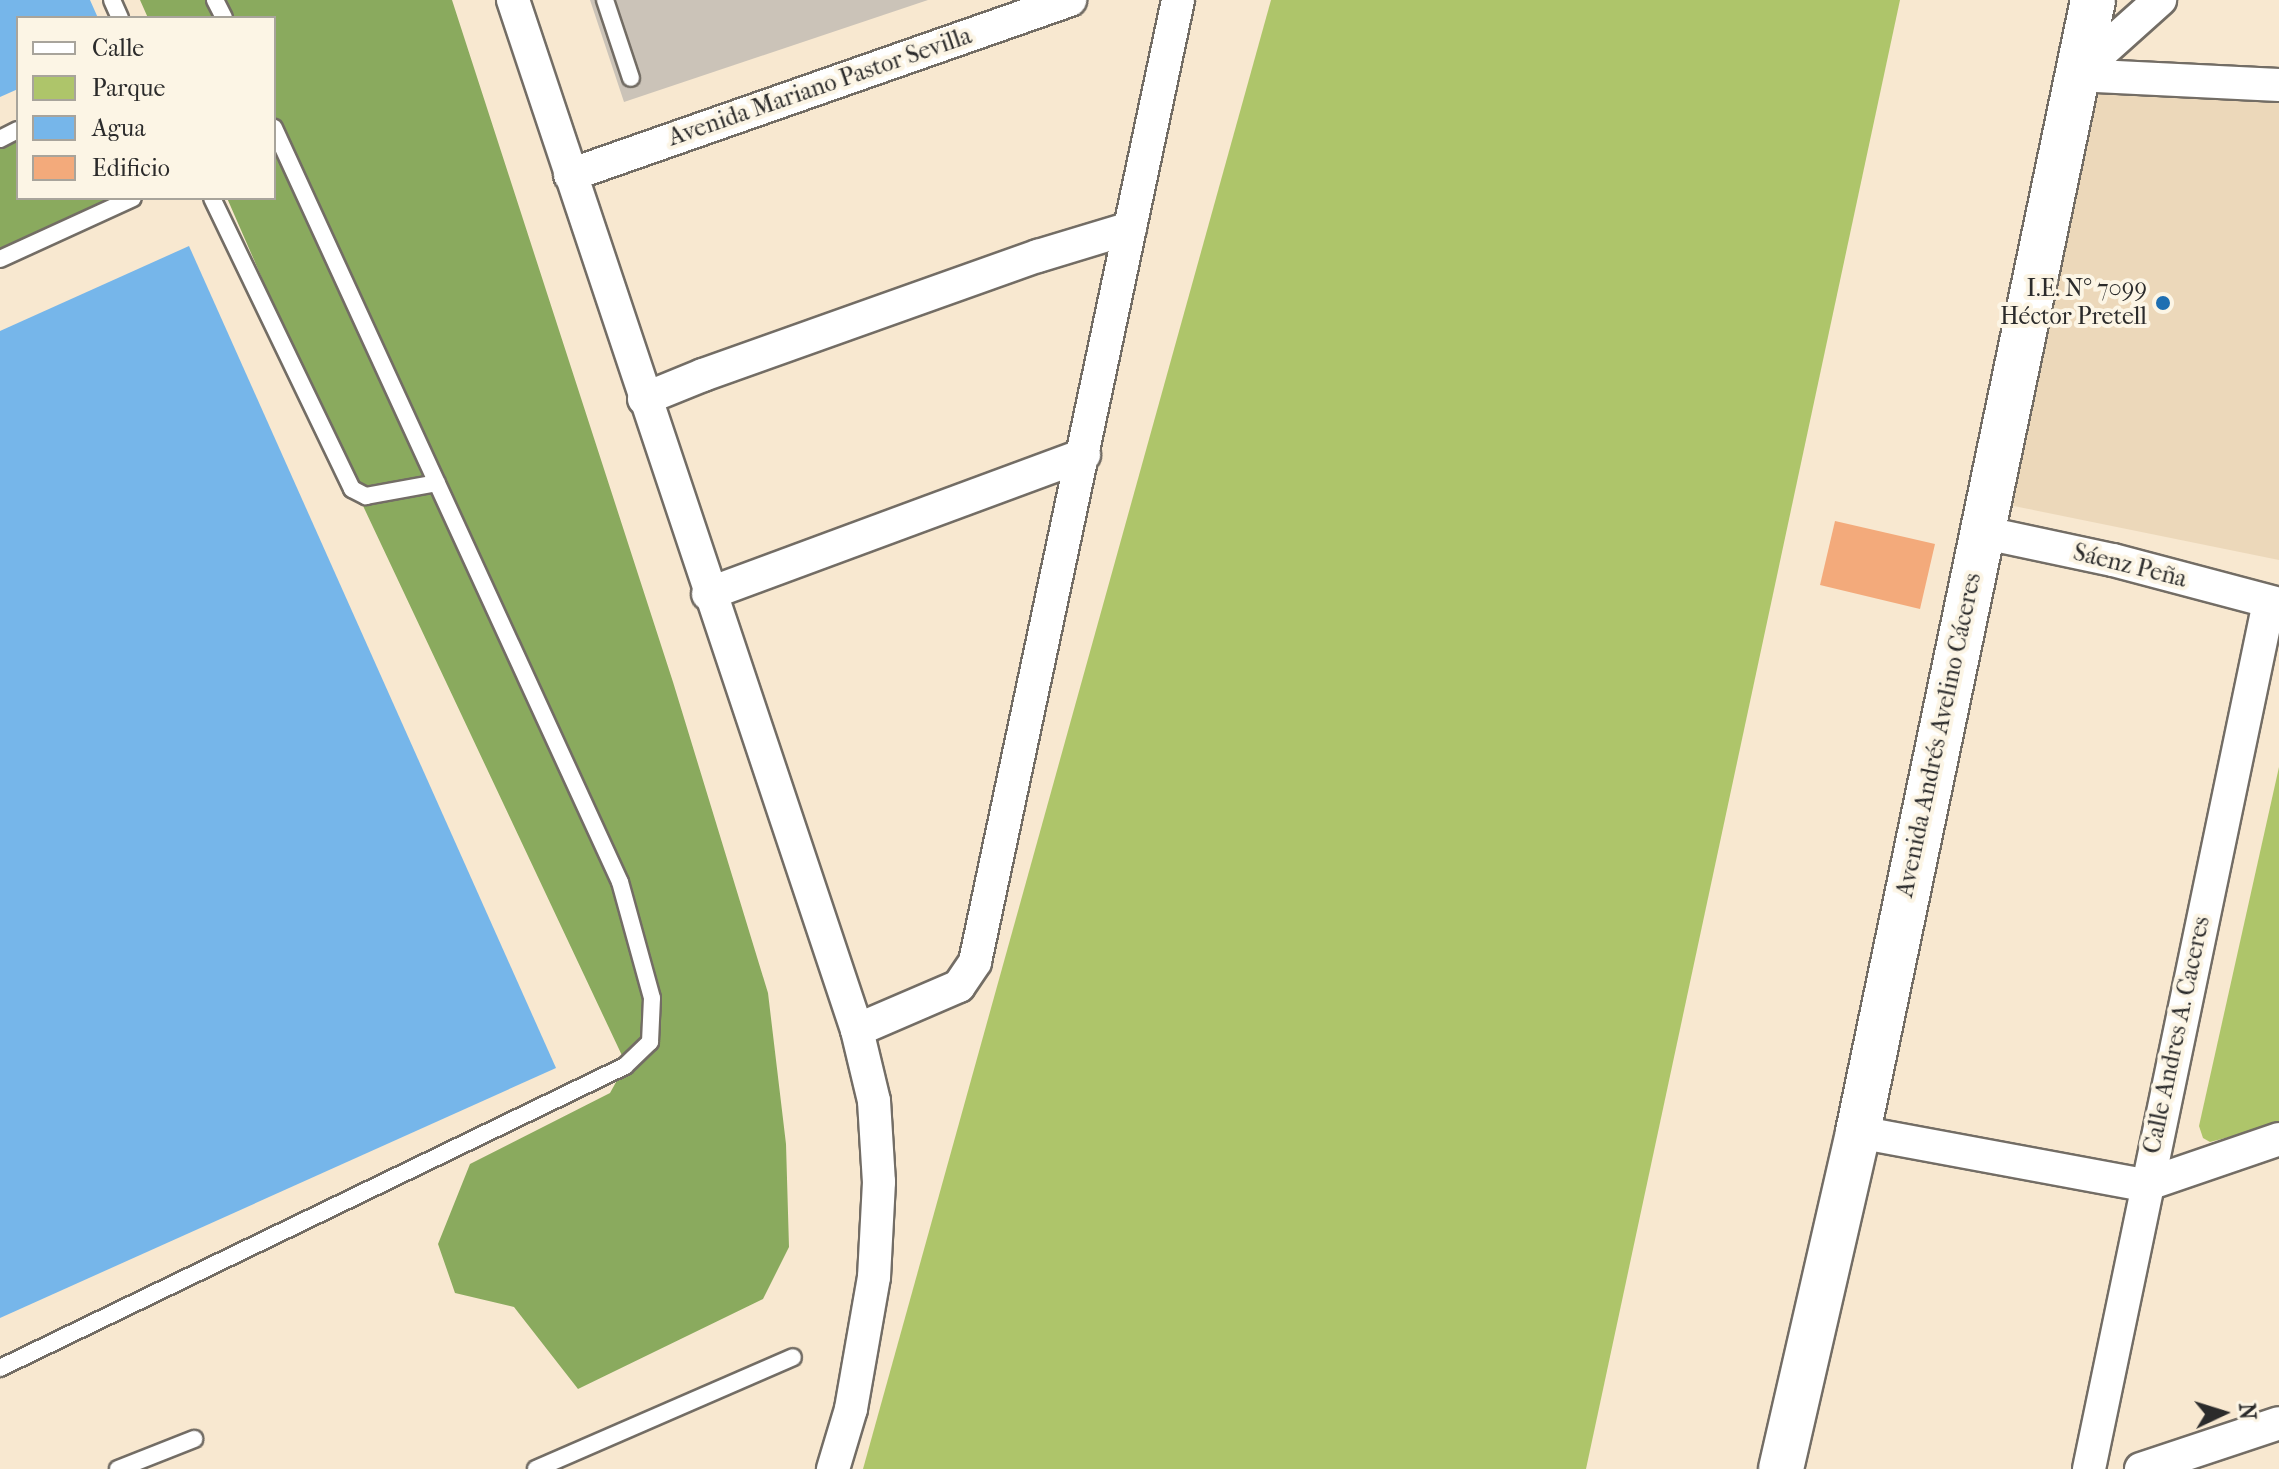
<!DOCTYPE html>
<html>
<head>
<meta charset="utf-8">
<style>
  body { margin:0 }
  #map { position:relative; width:2279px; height:1469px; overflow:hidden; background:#f8e8d0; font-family:"IM FELL French Canon",serif }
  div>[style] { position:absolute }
  .built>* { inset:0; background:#ecd8ba }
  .industrial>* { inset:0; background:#cbc3b8 }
  .green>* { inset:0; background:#aec56a }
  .forest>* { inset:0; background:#8aaa5e }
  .water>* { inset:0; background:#76b6ea }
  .building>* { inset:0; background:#f3aa7b }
  .roads { filter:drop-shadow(2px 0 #736d65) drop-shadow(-2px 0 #736d65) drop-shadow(0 2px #736d65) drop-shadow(0 -2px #736d65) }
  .lane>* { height:16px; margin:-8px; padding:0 8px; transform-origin:8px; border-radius:8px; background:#fff }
  .street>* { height:32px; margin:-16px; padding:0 16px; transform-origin:16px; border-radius:16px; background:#fff }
  .secondary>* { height:44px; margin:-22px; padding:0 22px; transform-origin:22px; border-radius:22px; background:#fff }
  .dots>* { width:22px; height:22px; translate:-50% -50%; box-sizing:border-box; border:4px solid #fcf5e5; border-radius:50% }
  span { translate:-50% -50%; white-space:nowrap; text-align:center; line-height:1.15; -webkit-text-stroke:8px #fcf5e5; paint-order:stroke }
  .street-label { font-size:24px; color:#2b2b2b }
  .poi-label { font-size:24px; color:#2b2b2b }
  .right { translate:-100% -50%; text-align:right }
  .legend { position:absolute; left:16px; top:16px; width:260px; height:184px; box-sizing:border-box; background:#fcf5e5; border:2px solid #a8a49b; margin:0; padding:10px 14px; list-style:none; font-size:24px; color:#2b2b2b }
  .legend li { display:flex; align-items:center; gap:16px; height:40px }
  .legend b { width:40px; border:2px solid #a8a49b }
  .north { position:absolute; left:2183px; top:1373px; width:80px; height:80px; -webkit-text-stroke:6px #fcf5e5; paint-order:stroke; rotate:86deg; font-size:22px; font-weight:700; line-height:32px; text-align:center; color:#2b2b2b }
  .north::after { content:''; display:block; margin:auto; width:28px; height:36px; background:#2b2b2b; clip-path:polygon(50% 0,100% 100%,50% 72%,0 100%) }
</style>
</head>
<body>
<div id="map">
  <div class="built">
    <div style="clip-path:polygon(2090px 92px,2279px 101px,2279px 560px,2004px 504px)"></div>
  </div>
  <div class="industrial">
    <div style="clip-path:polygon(590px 0,928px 0,624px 102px)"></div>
  </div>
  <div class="green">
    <div style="clip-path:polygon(1271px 0,1900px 0,1586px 1469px,863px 1469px)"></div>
    <div style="clip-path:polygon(2279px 767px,2279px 1124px,2210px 1142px,2203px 1138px,2199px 1126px)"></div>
  </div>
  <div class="forest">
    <div style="clip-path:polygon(140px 0,452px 0,673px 682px,768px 993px,786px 1144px,789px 1247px,763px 1299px,578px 1389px,514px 1307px,455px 1293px,438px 1244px,470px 1164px,610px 1093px,626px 1064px,340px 457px,227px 198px,274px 198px,274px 18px,148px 18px)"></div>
    <div style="clip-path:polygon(18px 123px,18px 198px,127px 198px,0 256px,0 132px)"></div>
  </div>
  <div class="water">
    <div style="clip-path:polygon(0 0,90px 0,98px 18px,18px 18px,18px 89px,0 97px)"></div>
    <div style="clip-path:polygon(189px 246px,556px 1068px,0 1318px,0 331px)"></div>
  </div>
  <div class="building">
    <div style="clip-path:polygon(1835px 521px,1935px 544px,1920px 609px,1820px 585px)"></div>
  </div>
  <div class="roads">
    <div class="lane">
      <div style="left:112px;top:0;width:20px;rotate:66deg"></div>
      <div style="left:215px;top:0;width:20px;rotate:63deg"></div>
      <div style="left:605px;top:0;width:82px;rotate:71.6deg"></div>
      <div style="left:0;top:139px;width:20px;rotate:-27deg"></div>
      <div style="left:212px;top:198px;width:323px;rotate:64.3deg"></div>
      <div style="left:352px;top:489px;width:16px;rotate:27deg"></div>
      <div style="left:366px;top:496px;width:72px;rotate:-10.4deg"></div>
      <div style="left:0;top:259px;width:146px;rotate:-24.6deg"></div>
      <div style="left:0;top:1368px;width:694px;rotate:-25.79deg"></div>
      <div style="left:625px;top:1066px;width:35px;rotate:-44deg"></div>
      <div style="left:650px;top:1042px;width:44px;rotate:-87.4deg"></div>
      <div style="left:652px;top:998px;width:120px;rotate:-105.4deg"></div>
      <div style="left:620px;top:882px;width:830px;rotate:-114.65deg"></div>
      <div style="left:118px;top:1469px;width:82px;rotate:-21.5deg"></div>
      <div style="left:536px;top:1469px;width:280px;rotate:-23.5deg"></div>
    </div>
    <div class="street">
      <div style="left:513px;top:0;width:1086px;rotate:71.53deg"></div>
      <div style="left:857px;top:1030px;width:73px;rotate:76.5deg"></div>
      <div style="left:874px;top:1101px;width:81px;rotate:86.5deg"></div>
      <div style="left:879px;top:1182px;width:95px;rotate:93deg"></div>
      <div style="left:874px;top:1277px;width:134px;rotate:99.9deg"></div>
      <div style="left:851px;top:1409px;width:63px;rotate:106.7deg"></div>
      <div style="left:2076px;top:75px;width:203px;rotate:2.8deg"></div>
      <div style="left:2076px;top:75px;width:113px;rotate:-41.8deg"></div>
      <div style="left:570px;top:175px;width:530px;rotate:-19.29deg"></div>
      <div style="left:644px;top:399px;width:64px;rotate:-22.1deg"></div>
      <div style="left:703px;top:375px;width:356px;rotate:-19.6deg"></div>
      <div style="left:1038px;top:256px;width:96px;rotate:-16.9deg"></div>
      <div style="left:1981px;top:532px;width:135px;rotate:12deg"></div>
      <div style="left:2113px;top:560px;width:172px;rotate:14.8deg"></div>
      <div style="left:708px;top:594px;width:401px;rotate:-20.3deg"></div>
      <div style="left:857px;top:1030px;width:111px;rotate:-23.3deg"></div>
      <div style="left:959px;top:986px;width:29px;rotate:-56deg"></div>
      <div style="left:975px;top:962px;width:983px;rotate:-78.08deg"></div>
      <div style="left:1858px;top:1132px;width:292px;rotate:10.5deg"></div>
      <div style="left:2145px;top:1185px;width:142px;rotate:-18.9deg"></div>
      <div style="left:2089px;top:1469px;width:885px;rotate:-78.27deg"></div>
      <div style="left:2141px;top:1469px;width:145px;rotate:-18.4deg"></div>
    </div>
    <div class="secondary">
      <div style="left:1781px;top:1469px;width:346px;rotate:-77.1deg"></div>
      <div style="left:1858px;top:1132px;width:1156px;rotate:-78.27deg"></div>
    </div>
  </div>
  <div class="dots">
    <div style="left:2163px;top:303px;background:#1f6fb2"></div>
  </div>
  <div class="street-label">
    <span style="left:820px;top:87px;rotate:-19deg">Avenida Mariano Pastor Sevilla</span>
    <span style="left:2130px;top:566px;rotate:14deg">Sáenz Peña</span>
    <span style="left:1939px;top:735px;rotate:-78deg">Avenida Andrés Avelino Cáceres</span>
    <span style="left:2177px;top:1035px;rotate:-78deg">Calle Andres A. Caceres</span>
  </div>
  <div class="poi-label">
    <span class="right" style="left:2147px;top:303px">I.E. N° 7099<br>Héctor Pretell</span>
  </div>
  <ul class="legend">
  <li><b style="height:10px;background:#fff"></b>Calle</li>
  <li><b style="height:22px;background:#aec56a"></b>Parque</li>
  <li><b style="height:22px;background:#76b6ea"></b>Agua</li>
  <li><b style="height:22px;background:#f3aa7b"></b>Edificio</li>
  </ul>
  <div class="north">N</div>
</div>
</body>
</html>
